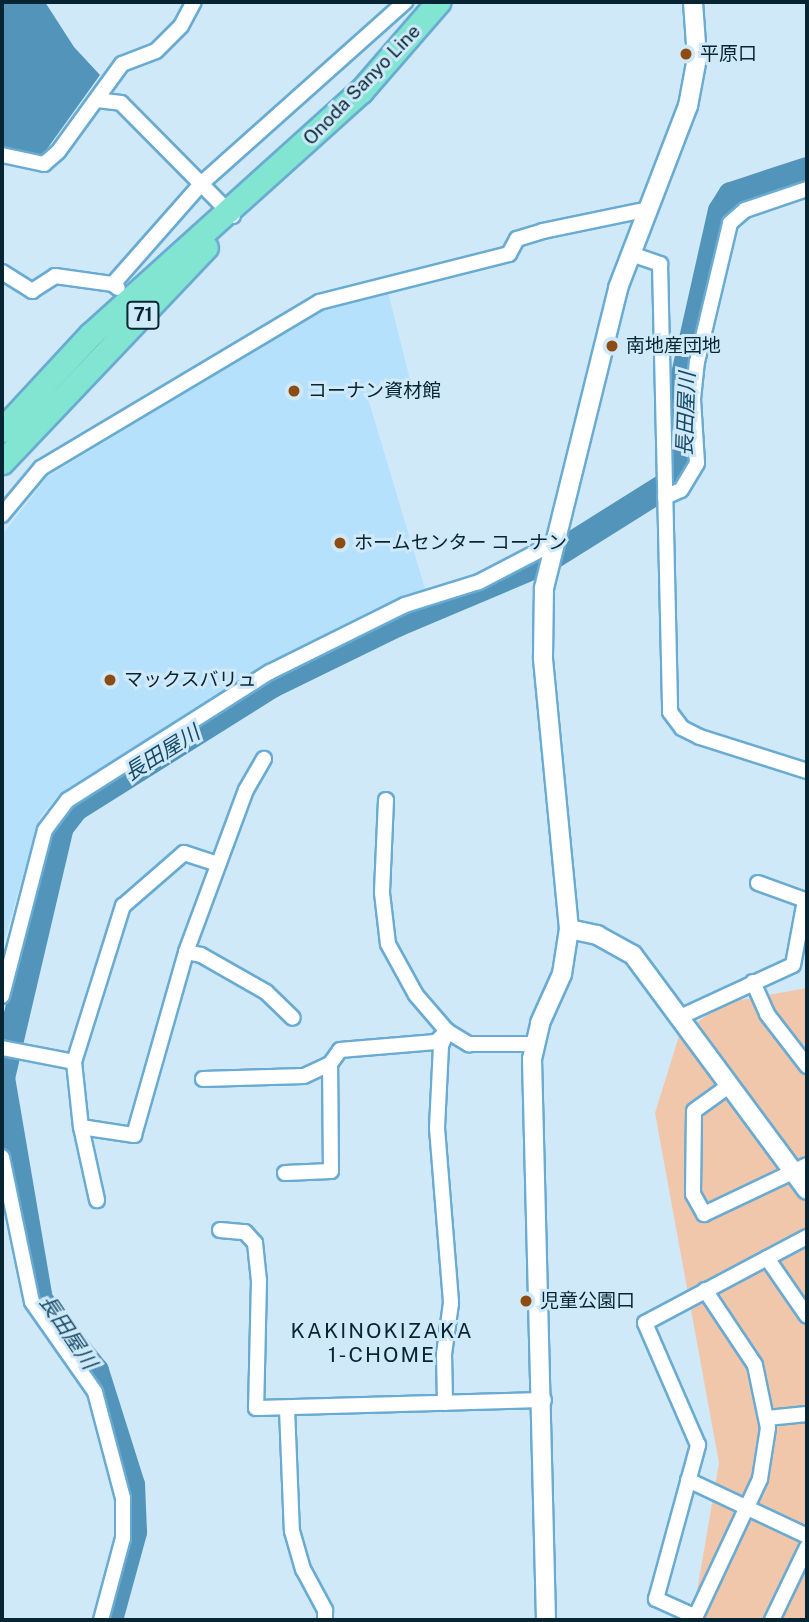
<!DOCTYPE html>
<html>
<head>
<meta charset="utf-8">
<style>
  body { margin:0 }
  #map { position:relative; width:809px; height:1622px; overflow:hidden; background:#cfe9f9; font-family:"Public Sans","Noto Sans JP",sans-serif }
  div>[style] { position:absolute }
  .built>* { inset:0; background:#b5e1fc }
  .green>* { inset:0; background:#f1c7ab }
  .water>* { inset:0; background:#5294ba }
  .river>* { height:26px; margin:-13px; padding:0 13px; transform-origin:13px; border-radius:13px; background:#5294ba }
  .roads { filter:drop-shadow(2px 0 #69abd2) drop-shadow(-2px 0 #69abd2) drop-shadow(0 2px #69abd2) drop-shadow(0 -2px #69abd2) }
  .minor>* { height:14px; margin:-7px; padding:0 7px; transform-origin:7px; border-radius:7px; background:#fff }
  .tertiary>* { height:18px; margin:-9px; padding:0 9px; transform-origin:9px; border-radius:9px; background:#fff }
  .primary>* { height:23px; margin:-11.5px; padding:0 11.5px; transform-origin:11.5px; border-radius:11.5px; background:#81e5d2 }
  .dots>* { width:19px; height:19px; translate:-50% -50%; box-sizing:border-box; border:4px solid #cfe9f9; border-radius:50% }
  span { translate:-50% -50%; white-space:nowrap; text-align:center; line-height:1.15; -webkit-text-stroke:6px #cfe9f9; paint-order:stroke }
  .shield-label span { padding:2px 5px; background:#cfe9f9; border:2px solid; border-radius:5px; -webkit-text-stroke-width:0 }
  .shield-label { font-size:18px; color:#072433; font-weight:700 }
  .poi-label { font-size:19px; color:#072433 }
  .left { translate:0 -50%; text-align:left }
  .street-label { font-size:19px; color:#072433 }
  .water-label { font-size:21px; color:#154964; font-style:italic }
  .neighbourhood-label { font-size:21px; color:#072433; letter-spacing:2px }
  .frame { position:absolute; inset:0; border:4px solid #072433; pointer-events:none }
</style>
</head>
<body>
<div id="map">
  <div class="built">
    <div style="clip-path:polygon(388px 292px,411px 384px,367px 395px,425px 589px,378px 607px,267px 664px,57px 797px,40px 817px,2px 948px,2px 535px,47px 477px,211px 377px,212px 370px,317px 310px)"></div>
  </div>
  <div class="green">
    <div style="clip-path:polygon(807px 988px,807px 1620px,692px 1620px,719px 1463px,655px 1113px,679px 1036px,723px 1003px)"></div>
  </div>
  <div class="water">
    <div style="clip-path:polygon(6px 2px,45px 2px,74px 47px,100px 75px,42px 156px,2px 146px,2px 4px)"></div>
  </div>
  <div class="river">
    <div style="left:110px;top:1620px;width:91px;rotate:-74.7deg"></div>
    <div style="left:134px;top:1532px;width:47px;rotate:-92.4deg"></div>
    <div style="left:132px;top:1485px;width:120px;rotate:-107.5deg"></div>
    <div style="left:96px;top:1371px;width:90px;rotate:-128.3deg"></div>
    <div style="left:40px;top:1300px;width:225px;rotate:-99.7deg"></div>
    <div style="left:2px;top:1078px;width:258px;rotate:-76.8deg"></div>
    <div style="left:61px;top:827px;width:24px;rotate:-52deg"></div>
    <div style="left:76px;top:808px;width:231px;rotate:-32.1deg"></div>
    <div style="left:272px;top:685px;width:139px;rotate:-26deg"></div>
    <div style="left:397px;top:624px;width:160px;rotate:-22.9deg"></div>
    <div style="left:544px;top:562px;width:152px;rotate:-32.1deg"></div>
    <div style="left:673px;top:481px;width:21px;rotate:-53deg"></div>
    <div style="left:686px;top:464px;width:85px;rotate:-92deg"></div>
    <div style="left:683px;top:379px;width:172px;rotate:-77.3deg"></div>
    <div style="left:721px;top:211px;width:19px;rotate:-58deg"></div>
    <div style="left:731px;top:195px;width:80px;rotate:-18.2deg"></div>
  </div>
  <div class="roads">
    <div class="minor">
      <div style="left:97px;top:100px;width:24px;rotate:7deg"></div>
      <div style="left:121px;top:103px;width:159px;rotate:45.3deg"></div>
      <div style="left:2px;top:155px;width:43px;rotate:12.1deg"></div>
      <div style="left:44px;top:164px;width:18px;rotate:-41deg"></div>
      <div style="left:58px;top:152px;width:109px;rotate:-54deg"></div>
      <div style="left:122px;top:64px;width:36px;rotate:-21deg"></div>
      <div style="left:156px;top:51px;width:35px;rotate:-45deg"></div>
      <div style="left:181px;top:26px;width:27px;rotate:-62deg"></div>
      <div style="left:631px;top:254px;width:31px;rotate:19deg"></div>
      <div style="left:660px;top:264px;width:448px;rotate:88.7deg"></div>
      <div style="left:670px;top:712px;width:20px;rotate:53deg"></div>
      <div style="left:682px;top:728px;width:20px;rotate:27deg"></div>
      <div style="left:700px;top:737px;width:112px;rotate:17.6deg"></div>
      <div style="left:2px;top:272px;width:36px;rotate:32deg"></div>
      <div style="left:32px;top:291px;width:27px;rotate:-33deg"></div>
      <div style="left:55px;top:276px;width:59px;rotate:7.9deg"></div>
      <div style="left:113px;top:284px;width:6px;rotate:39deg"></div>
      <div style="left:113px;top:284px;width:136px;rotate:-48.6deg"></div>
      <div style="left:203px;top:182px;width:271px;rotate:-41.7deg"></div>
      <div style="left:665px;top:497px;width:17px;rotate:-24deg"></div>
      <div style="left:681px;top:490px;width:31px;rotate:-59deg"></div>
      <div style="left:697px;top:463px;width:64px;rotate:-93.6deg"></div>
      <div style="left:693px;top:399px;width:37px;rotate:-84deg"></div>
      <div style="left:697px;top:362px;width:143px;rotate:-76.6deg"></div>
      <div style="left:730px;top:223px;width:20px;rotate:-41deg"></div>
      <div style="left:745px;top:210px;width:65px;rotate:-18.7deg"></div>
      <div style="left:2px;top:515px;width:61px;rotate:-50.3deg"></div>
      <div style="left:41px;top:468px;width:324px;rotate:-30.8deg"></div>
      <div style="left:319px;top:302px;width:196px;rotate:-14.2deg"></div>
      <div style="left:509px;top:254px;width:17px;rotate:-62deg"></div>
      <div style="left:517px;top:239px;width:27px;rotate:-17deg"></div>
      <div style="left:543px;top:231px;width:108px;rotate:-11.7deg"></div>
      <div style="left:386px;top:800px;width:93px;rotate:92.5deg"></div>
      <div style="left:382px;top:893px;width:51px;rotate:83.3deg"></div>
      <div style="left:388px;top:944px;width:58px;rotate:61.2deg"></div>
      <div style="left:416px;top:995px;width:48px;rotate:49.3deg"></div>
      <div style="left:447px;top:1031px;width:16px;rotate:112deg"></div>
      <div style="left:441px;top:1046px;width:82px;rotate:92.8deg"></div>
      <div style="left:437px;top:1128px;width:176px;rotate:85.4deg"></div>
      <div style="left:451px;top:1303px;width:51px;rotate:97.8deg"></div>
      <div style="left:444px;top:1354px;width:49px;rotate:88.8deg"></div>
      <div style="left:186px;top:952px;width:15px;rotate:11deg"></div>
      <div style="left:201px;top:955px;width:75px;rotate:29.6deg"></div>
      <div style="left:266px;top:992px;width:37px;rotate:44deg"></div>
      <div style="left:753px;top:982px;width:35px;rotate:66deg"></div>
      <div style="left:767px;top:1014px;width:66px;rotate:52.4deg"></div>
      <div style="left:2px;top:996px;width:171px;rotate:-75.5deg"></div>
      <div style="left:45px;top:830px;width:38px;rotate:-53deg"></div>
      <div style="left:68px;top:800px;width:239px;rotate:-32.4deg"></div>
      <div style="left:270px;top:672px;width:151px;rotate:-26.4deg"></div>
      <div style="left:405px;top:605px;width:77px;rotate:-17.3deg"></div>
      <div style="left:479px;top:582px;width:85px;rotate:-27.5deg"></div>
      <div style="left:680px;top:1017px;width:124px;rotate:-24.7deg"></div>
      <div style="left:793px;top:965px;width:66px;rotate:-79.5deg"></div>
      <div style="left:805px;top:900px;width:50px;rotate:-160.1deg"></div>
      <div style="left:2px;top:1048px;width:73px;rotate:11deg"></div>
      <div style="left:74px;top:1062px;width:65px;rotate:83.9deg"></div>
      <div style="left:81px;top:1127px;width:54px;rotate:8.6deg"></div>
      <div style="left:134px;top:1135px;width:190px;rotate:-74.1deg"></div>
      <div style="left:186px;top:952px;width:173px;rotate:-69.7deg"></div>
      <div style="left:246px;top:790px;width:36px;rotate:-60deg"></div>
      <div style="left:74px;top:1062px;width:164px;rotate:-72.6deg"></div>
      <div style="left:123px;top:906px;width:81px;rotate:-41deg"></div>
      <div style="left:184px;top:853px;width:36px;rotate:18deg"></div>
      <div style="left:203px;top:1079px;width:101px;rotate:-1.7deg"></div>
      <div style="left:304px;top:1076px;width:29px;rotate:-25deg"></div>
      <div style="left:730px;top:1085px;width:44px;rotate:144.2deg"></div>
      <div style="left:694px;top:1111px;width:83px;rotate:90.7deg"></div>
      <div style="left:693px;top:1194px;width:23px;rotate:61deg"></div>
      <div style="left:704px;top:1214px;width:114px;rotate:-25.4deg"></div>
      <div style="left:81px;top:1127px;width:75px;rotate:77.6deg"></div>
      <div style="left:2px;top:1157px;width:148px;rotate:78.3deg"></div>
      <div style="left:32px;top:1302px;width:110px;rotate:55deg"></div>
      <div style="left:95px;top:1392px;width:110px;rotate:75.2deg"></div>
      <div style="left:123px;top:1498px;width:40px;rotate:90deg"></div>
      <div style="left:123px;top:1538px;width:85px;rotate:105deg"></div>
      <div style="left:285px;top:1173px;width:46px;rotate:-2.5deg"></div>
      <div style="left:331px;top:1171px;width:107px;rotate:-90.5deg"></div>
      <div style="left:330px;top:1064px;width:17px;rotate:-54deg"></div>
      <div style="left:340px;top:1050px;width:96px;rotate:-4.8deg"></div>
      <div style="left:436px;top:1042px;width:16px;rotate:-45deg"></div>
      <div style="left:447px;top:1031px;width:26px;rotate:31deg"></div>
      <div style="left:469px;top:1044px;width:64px"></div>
      <div style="left:220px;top:1230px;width:25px;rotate:5deg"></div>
      <div style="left:245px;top:1232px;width:15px;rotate:48deg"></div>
      <div style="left:255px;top:1243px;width:37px;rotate:84deg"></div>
      <div style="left:259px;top:1280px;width:128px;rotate:91.3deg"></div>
      <div style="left:256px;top:1408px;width:288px;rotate:-1.6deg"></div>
      <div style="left:767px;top:1258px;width:70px;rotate:55.4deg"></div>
      <div style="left:287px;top:1409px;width:122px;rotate:87.7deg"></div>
      <div style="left:292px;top:1531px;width:40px;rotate:74deg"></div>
      <div style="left:303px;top:1569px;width:47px;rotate:61.8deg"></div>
      <div style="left:325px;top:1610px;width:10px;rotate:90deg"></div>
      <div style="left:767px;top:1418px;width:40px;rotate:-5.7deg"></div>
      <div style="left:688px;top:1480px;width:132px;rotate:25.2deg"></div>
      <div style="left:696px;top:1617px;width:44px;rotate:-155.8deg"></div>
      <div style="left:656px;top:1599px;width:160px;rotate:-74.7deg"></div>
      <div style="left:698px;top:1445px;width:133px;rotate:-113.5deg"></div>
      <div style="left:645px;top:1323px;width:183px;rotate:-28deg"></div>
      <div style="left:694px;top:1620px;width:156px;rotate:-64.9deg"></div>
      <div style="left:760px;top:1479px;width:52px;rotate:-81.1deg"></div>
      <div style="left:768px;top:1428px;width:64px;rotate:-101.7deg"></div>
      <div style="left:755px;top:1365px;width:90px;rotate:-123.7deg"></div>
      <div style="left:772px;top:1620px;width:81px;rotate:-64.4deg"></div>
    </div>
    <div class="tertiary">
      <div style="left:569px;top:929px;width:29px;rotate:12deg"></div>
      <div style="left:597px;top:935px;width:41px;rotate:29.1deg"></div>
      <div style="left:633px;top:955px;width:292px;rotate:53.5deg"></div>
      <div style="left:546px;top:1620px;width:561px;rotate:-91.43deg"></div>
      <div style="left:532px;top:1059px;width:37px;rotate:-77deg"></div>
      <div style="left:540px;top:1023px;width:54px;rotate:-65.8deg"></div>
      <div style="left:562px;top:974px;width:46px;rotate:-81.2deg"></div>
      <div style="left:569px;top:929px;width:273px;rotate:-95.5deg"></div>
      <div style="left:543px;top:657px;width:69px;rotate:-89.2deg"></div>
      <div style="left:544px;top:588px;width:309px;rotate:-76.1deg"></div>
      <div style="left:618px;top:288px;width:195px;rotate:-69deg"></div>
      <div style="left:688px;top:106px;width:49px;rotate:-79.4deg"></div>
      <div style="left:697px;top:58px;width:56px;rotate:-94.1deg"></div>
    </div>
    <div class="primary">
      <div style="left:2px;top:430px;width:131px;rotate:-47.2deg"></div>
      <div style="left:91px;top:334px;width:363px;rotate:-42deg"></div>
      <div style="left:361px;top:91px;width:118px;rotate:-49.1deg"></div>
      <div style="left:2px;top:462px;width:296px;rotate:-46.5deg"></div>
    </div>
  </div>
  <div class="dots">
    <div style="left:686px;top:54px;background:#8c4c14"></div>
    <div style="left:612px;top:346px;background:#8c4c14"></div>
    <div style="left:294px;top:391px;background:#8c4c14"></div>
    <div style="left:340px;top:543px;background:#8c4c14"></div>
    <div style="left:110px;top:680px;background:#8c4c14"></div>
    <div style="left:526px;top:1301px;background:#8c4c14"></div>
  </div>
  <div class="shield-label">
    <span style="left:143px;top:315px">71</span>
  </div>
  <div class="poi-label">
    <span class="left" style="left:700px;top:54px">平原口</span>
    <span class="left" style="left:626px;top:346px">南地産団地</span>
    <span class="left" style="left:308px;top:391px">コーナン資材館</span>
    <span class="left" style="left:354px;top:543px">ホームセンター コーナン</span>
    <span class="left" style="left:124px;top:680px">マックスバリュ</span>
    <span class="left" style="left:540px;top:1301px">児童公園口</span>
  </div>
  <div class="street-label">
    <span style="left:362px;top:85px;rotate:-46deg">Onoda Sanyo Line</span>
  </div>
  <div class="water-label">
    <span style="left:686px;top:414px;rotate:-88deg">長田屋川</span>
    <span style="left:162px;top:753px;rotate:-32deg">長田屋川</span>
    <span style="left:68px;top:1332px;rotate:56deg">長田屋川</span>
  </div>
  <div class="neighbourhood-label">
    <span style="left:382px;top:1343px">KAKINOKIZAKA<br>1-CHOME</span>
  </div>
  <div class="frame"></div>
</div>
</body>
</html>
